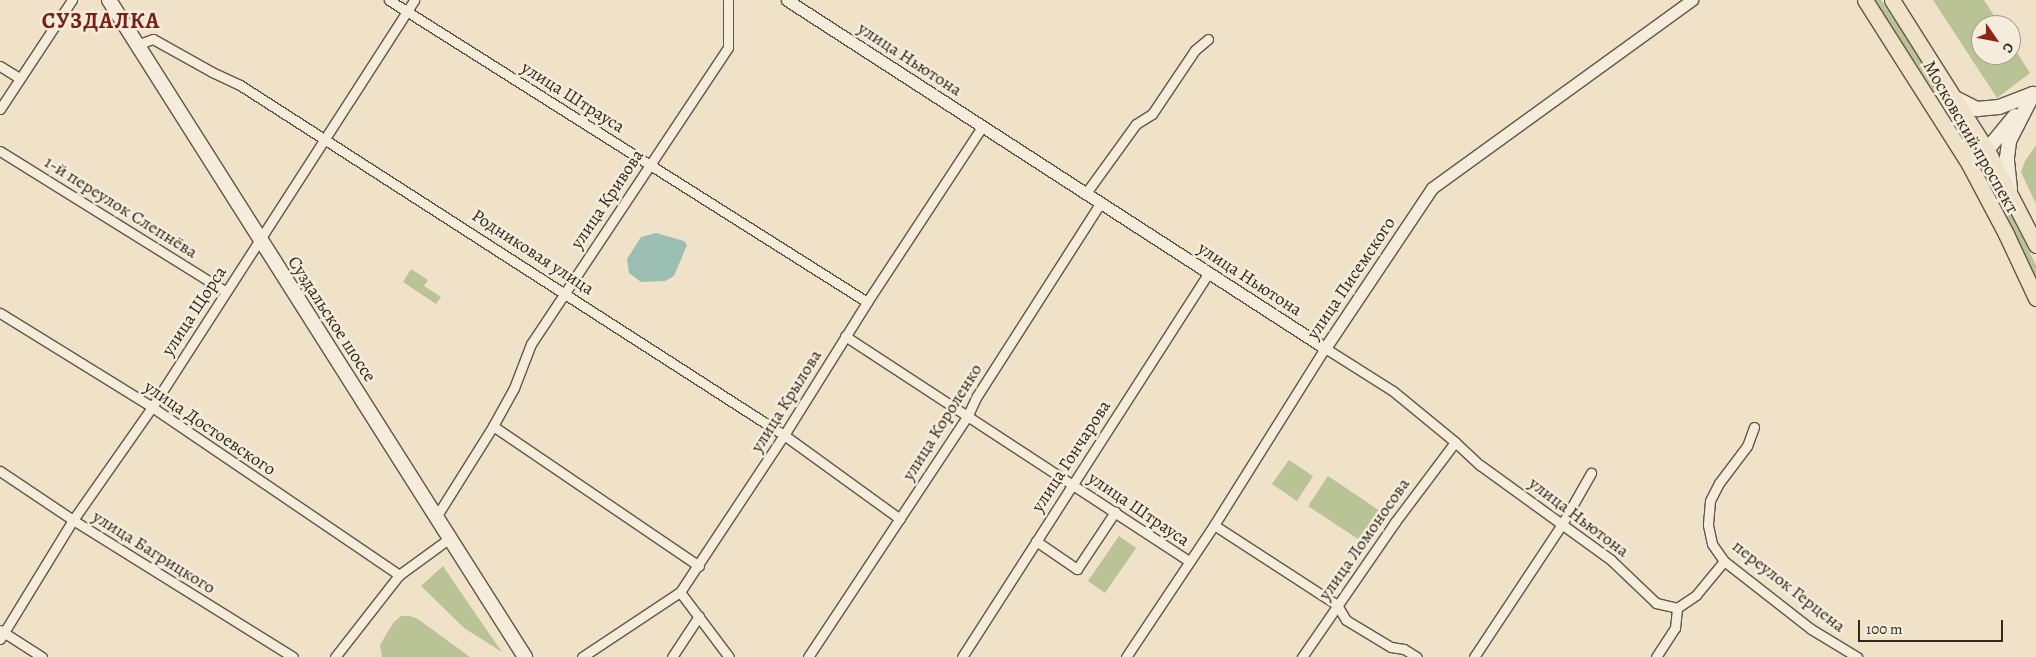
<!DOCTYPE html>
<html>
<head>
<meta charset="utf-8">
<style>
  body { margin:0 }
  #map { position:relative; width:2036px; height:657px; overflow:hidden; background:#efe2c9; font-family:Alegreya,serif }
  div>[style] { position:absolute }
  .green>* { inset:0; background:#bac395 }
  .water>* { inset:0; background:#9abeb1 }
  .roads { filter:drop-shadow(1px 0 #615647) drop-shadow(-1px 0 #615647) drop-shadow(0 1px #615647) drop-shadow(0 -1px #615647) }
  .minor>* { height:9px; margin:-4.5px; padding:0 4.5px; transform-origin:4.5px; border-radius:4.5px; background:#f5ecdc }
  .tertiary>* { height:11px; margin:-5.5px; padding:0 5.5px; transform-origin:5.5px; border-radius:5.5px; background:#f5ecdc }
  .secondary>* { height:14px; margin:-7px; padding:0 7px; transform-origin:7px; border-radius:7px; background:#f5ecdc }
  .primary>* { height:15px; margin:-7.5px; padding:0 7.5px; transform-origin:7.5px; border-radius:7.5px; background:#efe2c9 }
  span { translate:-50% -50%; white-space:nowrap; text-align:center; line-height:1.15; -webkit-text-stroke:5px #f5ecdc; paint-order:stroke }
  .street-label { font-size:18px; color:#32271c }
  .district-label { font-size:22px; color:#7a1f14; font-weight:700; letter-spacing:1px }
  .north { position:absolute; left:1971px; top:15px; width:50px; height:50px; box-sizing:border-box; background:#f5ecdc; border:1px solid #a79d8f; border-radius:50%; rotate:123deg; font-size:14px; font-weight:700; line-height:20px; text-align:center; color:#32271c }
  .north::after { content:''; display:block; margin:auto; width:18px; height:22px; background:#8f2418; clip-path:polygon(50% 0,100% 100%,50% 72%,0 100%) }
  .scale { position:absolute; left:1858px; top:620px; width:145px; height:22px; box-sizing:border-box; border:2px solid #32271c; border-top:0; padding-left:6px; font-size:15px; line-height:18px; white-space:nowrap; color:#32271c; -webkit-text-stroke:4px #f5ecdc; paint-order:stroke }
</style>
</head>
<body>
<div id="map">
  <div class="green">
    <div style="clip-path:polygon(1875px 0,1881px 0,1943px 94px,1938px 97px)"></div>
    <div style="clip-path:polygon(1933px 0,1984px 0,2000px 25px,1981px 25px,1981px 55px,2011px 55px,2011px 43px,2030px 73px,1997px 98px)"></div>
    <div style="clip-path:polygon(2036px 145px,2036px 204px,2021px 172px,2025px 161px)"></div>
    <div style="clip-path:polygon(1987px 173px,1990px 174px,2031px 255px,2036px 265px,2036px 277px,1986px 177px)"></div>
    <div style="clip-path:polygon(411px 269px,428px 280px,424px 286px,441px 297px,436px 304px,403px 282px)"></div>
    <div style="clip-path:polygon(1289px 460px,1313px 476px,1297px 501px,1272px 484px)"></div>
    <div style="clip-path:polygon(1328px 476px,1380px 511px,1361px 541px,1308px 506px)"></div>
    <div style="clip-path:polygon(1119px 536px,1136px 548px,1105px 593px,1088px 581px)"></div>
    <div style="clip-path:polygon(443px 566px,477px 616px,502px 652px,464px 628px,421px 586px)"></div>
    <div style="clip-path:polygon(401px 616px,410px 616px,418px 619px,470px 657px,382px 657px,380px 645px,393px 623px)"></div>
  </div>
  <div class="water">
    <div style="clip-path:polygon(656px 233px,684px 241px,687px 245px,674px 276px,665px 281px,641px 282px,629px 273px,627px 259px,641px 237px)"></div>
  </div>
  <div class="roads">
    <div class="minor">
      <div style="left:389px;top:0;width:565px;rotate:32.28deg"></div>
      <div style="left:137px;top:45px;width:17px;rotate:-21deg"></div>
      <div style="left:153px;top:39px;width:68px;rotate:29.2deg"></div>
      <div style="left:212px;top:72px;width:31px;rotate:25deg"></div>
      <div style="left:240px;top:85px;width:647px;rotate:32.76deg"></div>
      <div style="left:784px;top:435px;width:143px;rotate:35.9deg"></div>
      <div style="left:0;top:66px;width:22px;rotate:32deg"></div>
      <div style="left:0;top:109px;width:131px;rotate:-56.6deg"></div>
      <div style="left:0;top:151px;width:265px;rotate:31.9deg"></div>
      <div style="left:1086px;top:193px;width:85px;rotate:-54.1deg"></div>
      <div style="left:1136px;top:124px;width:19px;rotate:-32deg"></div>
      <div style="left:1152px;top:114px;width:77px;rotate:-56.1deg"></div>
      <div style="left:1195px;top:50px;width:17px;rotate:-40deg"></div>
      <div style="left:0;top:313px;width:179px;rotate:31.7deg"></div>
      <div style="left:152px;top:407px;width:299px;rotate:34.2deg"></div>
      <div style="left:845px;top:336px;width:411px;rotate:33.2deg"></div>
      <div style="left:493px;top:426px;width:249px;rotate:34.2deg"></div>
      <div style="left:1754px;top:427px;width:20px;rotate:110deg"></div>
      <div style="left:1747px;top:446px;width:46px;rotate:127.1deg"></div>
      <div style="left:1719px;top:483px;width:20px;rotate:117deg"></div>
      <div style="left:1710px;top:501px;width:24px;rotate:95deg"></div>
      <div style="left:1708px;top:525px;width:19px;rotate:78deg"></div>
      <div style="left:1712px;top:544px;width:21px;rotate:55deg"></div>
      <div style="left:1724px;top:561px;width:110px;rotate:38deg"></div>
      <div style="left:1811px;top:629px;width:54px;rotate:31.3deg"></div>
      <div style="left:0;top:471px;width:88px;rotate:33.9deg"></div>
      <div style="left:73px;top:520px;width:259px;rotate:31.9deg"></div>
      <div style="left:436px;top:517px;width:107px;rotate:-57.9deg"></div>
      <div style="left:493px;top:426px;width:43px;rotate:-61.1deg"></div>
      <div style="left:514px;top:388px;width:47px;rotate:-68.9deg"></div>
      <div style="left:531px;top:344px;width:356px;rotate:-56.4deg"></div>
      <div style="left:728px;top:47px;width:47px;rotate:-90deg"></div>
      <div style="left:1214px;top:525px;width:147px;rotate:33deg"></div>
      <div style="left:1337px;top:605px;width:17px;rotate:59deg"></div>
      <div style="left:1346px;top:620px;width:52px;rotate:31deg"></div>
      <div style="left:1391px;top:647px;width:13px;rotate:9deg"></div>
      <div style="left:1404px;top:649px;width:15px;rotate:32deg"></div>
      <div style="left:1036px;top:541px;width:50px;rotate:34.3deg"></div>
      <div style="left:1077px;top:569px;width:69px;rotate:-56.3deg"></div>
      <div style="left:680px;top:592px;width:81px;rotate:53deg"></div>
      <div style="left:0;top:630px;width:50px;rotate:32.7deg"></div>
      <div style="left:0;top:639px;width:140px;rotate:-58.5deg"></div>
      <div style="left:73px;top:520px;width:138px;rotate:-55deg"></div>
      <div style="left:152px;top:407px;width:484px;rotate:-57.2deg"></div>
      <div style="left:335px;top:657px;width:104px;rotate:-52deg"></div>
      <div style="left:399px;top:575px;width:63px;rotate:-36deg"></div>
      <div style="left:582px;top:657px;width:118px;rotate:-33.6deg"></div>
      <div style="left:680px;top:592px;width:188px;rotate:-56.5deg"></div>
      <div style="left:784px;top:435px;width:157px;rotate:-58deg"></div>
      <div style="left:867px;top:302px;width:209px;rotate:-56.7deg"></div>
      <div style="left:672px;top:657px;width:49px;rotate:-56.6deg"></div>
      <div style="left:808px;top:657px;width:288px;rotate:-56.5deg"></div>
      <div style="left:967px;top:417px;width:23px;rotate:-65deg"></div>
      <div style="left:977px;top:396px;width:230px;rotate:-57.4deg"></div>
      <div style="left:962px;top:657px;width:457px;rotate:-57.3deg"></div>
      <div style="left:1126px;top:657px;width:159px;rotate:-56.3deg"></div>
      <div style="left:1214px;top:525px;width:209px;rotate:-57.9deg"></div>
      <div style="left:1325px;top:348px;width:80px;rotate:32.3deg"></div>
      <div style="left:1393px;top:391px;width:80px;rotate:39.4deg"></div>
      <div style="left:1455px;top:442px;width:34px;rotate:43deg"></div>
      <div style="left:1480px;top:465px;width:162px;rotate:35.9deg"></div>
      <div style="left:1611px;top:560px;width:62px;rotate:43.7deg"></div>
      <div style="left:1656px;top:603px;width:22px;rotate:13deg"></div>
      <div style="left:1302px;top:657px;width:164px;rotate:-55.4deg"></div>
      <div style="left:1395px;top:522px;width:100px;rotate:-53.1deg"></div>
      <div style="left:1474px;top:657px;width:159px;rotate:-56.5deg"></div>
      <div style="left:1562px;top:524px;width:59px;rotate:-60.4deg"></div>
      <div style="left:1656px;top:657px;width:35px;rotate:-57deg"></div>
      <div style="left:1675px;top:628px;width:20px;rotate:-84deg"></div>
      <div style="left:1677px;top:608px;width:23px;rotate:-34deg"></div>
      <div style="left:1696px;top:595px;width:44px;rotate:-50.5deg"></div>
    </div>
    <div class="tertiary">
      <div style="left:787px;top:0;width:641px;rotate:32.9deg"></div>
      <div style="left:1325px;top:348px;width:192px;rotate:-56.2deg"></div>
      <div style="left:1432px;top:188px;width:321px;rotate:-35.9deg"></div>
    </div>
    <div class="secondary">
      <div style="left:109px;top:0;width:778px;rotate:57.66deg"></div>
      <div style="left:1955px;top:98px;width:25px;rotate:27deg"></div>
      <div style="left:1977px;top:109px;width:22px;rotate:-5deg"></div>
      <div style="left:1999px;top:107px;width:36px;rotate:-21deg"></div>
      <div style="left:1969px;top:164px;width:23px;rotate:-38deg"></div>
      <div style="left:1987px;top:150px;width:44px;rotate:-50.5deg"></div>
      <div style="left:2010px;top:189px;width:31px;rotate:-96deg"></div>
      <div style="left:2007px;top:158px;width:17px;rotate:-83deg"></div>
      <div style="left:2009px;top:141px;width:53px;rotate:-62.9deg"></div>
    </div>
    <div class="primary">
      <div style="left:1865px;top:0;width:194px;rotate:57.6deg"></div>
      <div style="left:1969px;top:164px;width:79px;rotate:62.1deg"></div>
      <div style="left:2006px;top:234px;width:71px;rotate:64.9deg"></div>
      <div style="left:1892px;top:0;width:178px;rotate:57.7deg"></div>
      <div style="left:1987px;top:150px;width:107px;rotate:62.7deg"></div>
    </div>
  </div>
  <div class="street-label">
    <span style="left:910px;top:59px;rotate:33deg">улица Ньютона</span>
    <span style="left:573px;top:97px;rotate:32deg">улица Штрауса</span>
    <span style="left:1971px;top:137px;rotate:60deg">Московский проспект</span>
    <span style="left:607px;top:199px;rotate:-56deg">улица Кривова</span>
    <span style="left:121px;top:207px;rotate:32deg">1-й переулок Слепнёва</span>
    <span style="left:533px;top:252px;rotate:33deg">Родниковая улица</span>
    <span style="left:1351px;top:278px;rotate:-56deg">улица Писемского</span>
    <span style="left:1250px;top:279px;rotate:33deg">улица Ньютона</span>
    <span style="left:194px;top:311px;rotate:-57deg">улица Щорса</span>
    <span style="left:332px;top:319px;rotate:57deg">Суздальское шоссе</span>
    <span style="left:786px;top:401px;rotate:-58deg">улица Крылова</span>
    <span style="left:942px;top:422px;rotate:-58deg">улица Короленко</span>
    <span style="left:210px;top:428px;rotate:34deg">улица Достоевского</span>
    <span style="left:1071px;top:456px;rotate:-57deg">улица Гончарова</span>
    <span style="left:1139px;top:509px;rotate:34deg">улица Штрауса</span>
    <span style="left:1579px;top:517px;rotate:37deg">улица Ньютона</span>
    <span style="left:1364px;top:539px;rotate:-55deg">улица Ломоносова</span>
    <span style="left:154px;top:552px;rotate:32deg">улица Багрицкого</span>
    <span style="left:1789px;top:586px;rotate:38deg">переулок Герцена</span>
  </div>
  <div class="district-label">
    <span style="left:101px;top:22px">СУЗДАЛКА</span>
  </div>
  <div class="north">С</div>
  <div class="scale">100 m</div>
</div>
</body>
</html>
